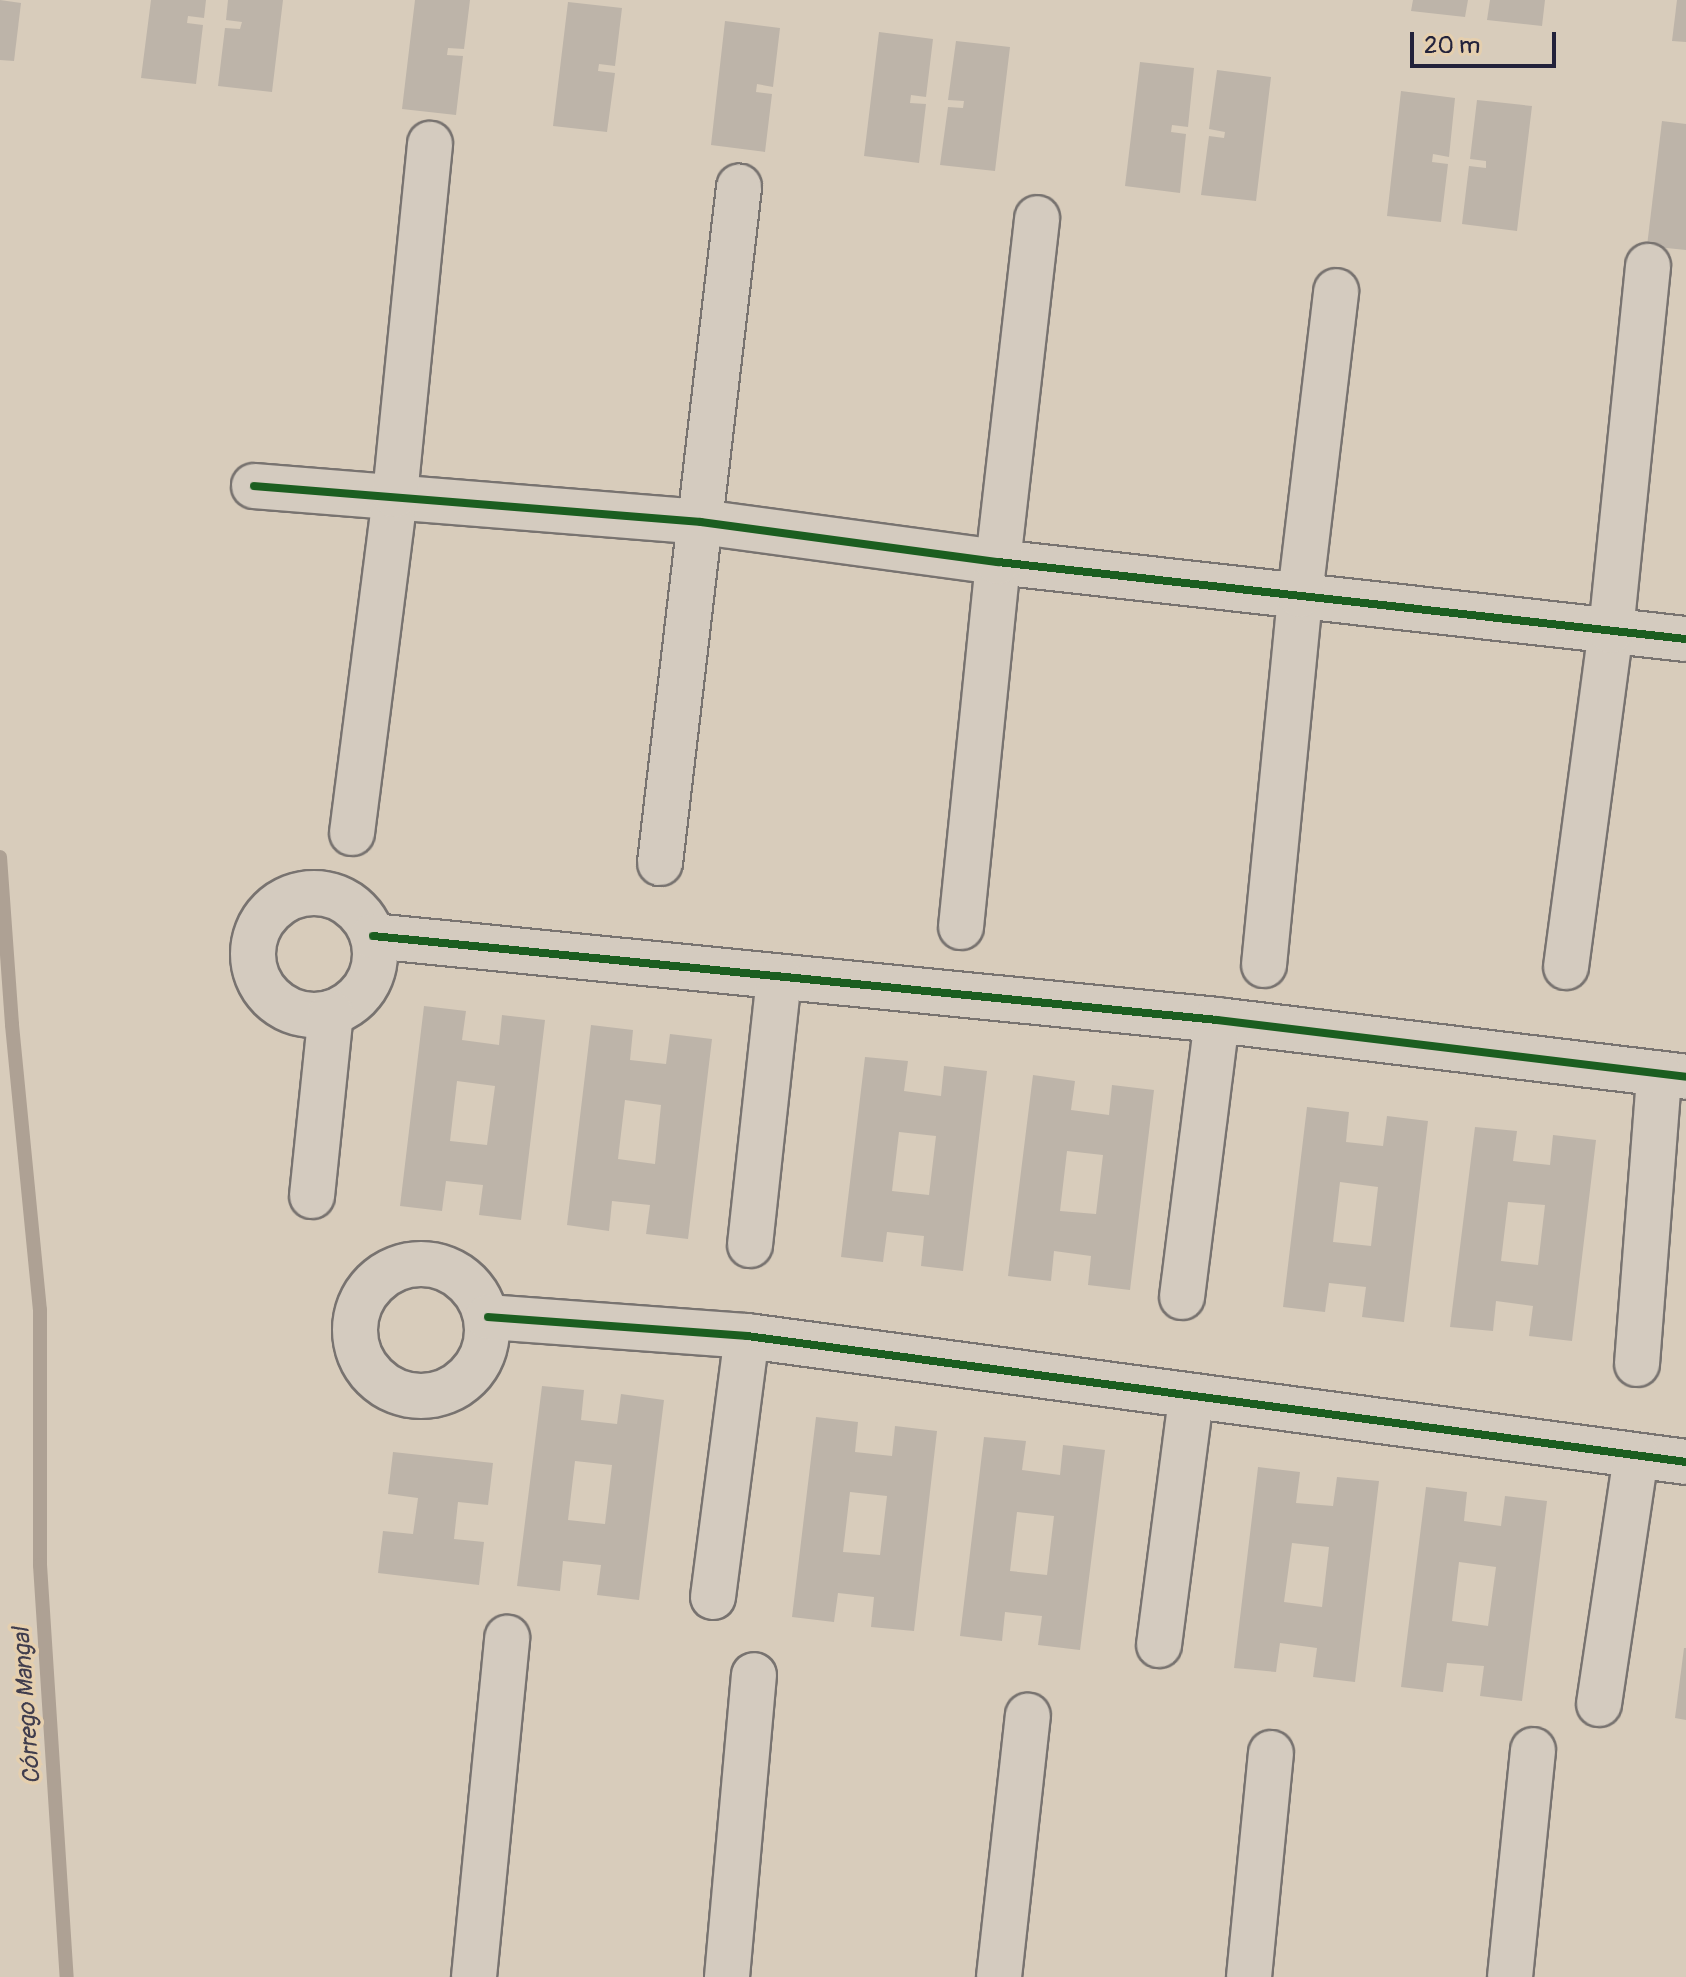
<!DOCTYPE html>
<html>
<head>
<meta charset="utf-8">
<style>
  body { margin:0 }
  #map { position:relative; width:1686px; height:1977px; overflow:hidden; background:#d8ccbb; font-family:Pangolin,sans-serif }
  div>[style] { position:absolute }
  .stream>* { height:14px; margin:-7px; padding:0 7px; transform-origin:7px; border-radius:7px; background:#aea194 }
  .building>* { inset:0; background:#bdb4a9 }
  .roads { filter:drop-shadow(2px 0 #787370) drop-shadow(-2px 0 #787370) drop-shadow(0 2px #787370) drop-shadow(0 -2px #787370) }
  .minor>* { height:44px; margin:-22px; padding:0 22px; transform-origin:22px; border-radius:22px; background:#d4cbbf }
  .minor>.ring { margin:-22px; padding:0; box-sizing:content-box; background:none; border:44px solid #d4cbbf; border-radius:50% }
  .cycleway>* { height:8px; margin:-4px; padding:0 4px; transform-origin:4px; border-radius:4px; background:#1b5e20 }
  span { translate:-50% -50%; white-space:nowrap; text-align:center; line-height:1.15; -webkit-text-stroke:7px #e5cfae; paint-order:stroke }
  .water-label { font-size:24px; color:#403d4d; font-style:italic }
  .scale { position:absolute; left:1410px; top:32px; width:146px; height:36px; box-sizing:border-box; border:4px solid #22223b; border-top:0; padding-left:10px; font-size:24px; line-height:28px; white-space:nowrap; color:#22223b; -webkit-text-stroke:6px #e5cfae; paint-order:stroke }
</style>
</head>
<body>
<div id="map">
  <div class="stream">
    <div style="left:0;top:857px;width:168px;rotate:85.9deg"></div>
    <div style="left:12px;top:1025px;width:286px;rotate:84.4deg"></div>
    <div style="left:40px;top:1310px;width:255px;rotate:90deg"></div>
    <div style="left:40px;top:1565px;width:413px;rotate:86.3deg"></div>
  </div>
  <div class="building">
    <div style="clip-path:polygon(0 0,21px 3px,14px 61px,0 60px)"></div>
    <div style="clip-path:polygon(151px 0,206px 0,204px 18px,188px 16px,187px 23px,203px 25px,196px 84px,141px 78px)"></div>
    <div style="clip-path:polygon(228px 0,283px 0,272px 92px,218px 86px,225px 28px,240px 29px,242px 22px,226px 20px)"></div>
    <div style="clip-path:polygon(415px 0,470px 0,464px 49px,448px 48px,447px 55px,463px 56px,456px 115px,402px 109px)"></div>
    <div style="clip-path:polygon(1413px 0,1468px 0,1465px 17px,1411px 11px)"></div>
    <div style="clip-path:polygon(1490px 0,1545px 0,1542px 26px,1487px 20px)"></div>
    <div style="clip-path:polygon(1677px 0,1686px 0,1686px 42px,1672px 41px)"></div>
    <div style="clip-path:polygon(568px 2px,622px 8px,615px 66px,599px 64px,598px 71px,615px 73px,607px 132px,553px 126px)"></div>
    <div style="clip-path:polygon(725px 21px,780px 28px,773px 87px,757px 84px,756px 92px,772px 94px,765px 152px,711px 145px)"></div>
    <div style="clip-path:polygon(879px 32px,933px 39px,926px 97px,911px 95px,910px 103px,926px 104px,919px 163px,864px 156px)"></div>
    <div style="clip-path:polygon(956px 41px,1010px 47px,995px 171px,940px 165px,948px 107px,963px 108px,964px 101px,948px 100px)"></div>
    <div style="clip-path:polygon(1140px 62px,1194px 68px,1188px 127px,1172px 125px,1171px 132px,1186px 134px,1180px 193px,1125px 186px)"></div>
    <div style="clip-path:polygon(1217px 70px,1271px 77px,1256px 201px,1201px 195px,1209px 136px,1224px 138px,1225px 132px,1209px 129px)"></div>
    <div style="clip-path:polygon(1401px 91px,1455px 98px,1449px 157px,1433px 154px,1432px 162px,1448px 164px,1441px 222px,1387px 216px)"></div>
    <div style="clip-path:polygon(1477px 100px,1532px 106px,1517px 231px,1462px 224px,1469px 166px,1486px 168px,1486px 161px,1470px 159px)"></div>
    <div style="clip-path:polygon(1662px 121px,1686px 124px,1686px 250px,1647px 246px)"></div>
    <div style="clip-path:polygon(evenodd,424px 1006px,466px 1011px,462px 1040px,499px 1045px,502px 1015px,545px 1020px,521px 1220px,479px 1215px,483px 1185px,446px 1181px,442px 1211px,400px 1206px,424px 1006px,457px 1081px,495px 1086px,487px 1145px,450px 1141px,457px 1081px)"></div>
    <div style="clip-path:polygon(evenodd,591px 1025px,633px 1030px,630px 1060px,666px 1064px,670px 1034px,712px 1039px,688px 1239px,646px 1234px,650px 1205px,612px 1201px,609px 1231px,567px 1225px,591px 1025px,625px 1100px,661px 1105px,655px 1164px,618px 1159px,625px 1100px)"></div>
    <div style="clip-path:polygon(evenodd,865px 1057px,908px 1061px,904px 1091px,941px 1096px,944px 1066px,987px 1071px,963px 1271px,921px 1266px,924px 1236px,887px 1232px,883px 1262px,841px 1257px,865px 1057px,899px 1132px,936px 1136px,929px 1195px,892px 1191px,899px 1132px)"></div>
    <div style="clip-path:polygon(evenodd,1033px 1075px,1075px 1081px,1071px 1110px,1109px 1115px,1112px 1085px,1154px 1090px,1130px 1290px,1088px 1285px,1091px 1256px,1054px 1251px,1051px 1281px,1008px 1276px,1033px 1075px,1067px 1151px,1103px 1155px,1096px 1214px,1060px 1211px,1067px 1151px)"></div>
    <div style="clip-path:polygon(evenodd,1307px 1107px,1349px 1112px,1346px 1142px,1383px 1146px,1387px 1116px,1428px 1121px,1404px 1322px,1362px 1317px,1366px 1287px,1329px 1283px,1325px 1312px,1283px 1307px,1307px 1107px,1340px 1182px,1378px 1187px,1371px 1246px,1333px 1242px,1340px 1182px)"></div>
    <div style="clip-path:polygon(evenodd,1475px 1127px,1517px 1131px,1513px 1161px,1550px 1165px,1553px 1135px,1596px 1140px,1572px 1341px,1529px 1336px,1533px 1306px,1496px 1301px,1493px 1331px,1450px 1327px,1475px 1127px,1508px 1202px,1545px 1205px,1538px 1265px,1501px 1261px,1508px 1202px)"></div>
    <div style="clip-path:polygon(evenodd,542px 1386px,584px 1390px,581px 1420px,617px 1424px,621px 1394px,664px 1400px,639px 1600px,597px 1595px,601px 1565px,563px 1561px,560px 1591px,517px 1586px,542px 1386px,575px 1461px,612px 1465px,605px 1524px,568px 1520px,575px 1461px)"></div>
    <div style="clip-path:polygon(evenodd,816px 1417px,858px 1422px,855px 1452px,892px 1456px,895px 1426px,937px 1431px,914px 1631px,871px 1627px,874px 1597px,838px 1593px,834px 1622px,792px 1617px,816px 1417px,850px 1492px,887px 1496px,880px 1555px,843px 1552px,850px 1492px)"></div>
    <div style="clip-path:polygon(evenodd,984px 1437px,1026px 1441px,1022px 1470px,1060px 1475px,1063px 1445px,1105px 1450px,1080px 1650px,1038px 1645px,1042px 1616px,1005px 1612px,1002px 1641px,960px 1636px,984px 1437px,1017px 1512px,1054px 1516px,1047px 1575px,1010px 1571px,1017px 1512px)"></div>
    <div style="clip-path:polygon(393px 1452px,493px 1463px,488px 1505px,458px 1502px,454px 1539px,484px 1542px,479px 1585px,378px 1573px,383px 1531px,413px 1534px,418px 1498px,388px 1494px)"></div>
    <div style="clip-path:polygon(evenodd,1258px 1467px,1300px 1472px,1296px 1503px,1333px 1506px,1337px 1477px,1379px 1481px,1355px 1682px,1313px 1677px,1317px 1648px,1280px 1643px,1276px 1672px,1234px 1668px,1258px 1467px,1292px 1543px,1329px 1547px,1322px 1607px,1284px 1602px,1292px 1543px)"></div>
    <div style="clip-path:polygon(evenodd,1426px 1487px,1467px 1492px,1464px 1521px,1501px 1526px,1505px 1496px,1547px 1501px,1522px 1701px,1480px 1696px,1484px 1666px,1447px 1663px,1443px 1692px,1401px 1687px,1426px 1487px,1459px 1562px,1496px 1567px,1488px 1626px,1452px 1621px,1459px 1562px)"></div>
    <div style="clip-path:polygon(1684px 1648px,1686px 1648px,1686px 1720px,1675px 1718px)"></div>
  </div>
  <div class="roads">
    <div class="minor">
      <div style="left:254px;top:486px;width:448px;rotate:4.6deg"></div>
      <div style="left:701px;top:522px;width:300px;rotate:7.7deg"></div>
      <div style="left:998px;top:562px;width:692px;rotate:6.39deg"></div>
      <div style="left:352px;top:833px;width:341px;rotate:-82.7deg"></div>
      <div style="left:395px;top:495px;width:353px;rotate:-84.3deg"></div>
      <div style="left:660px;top:863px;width:681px;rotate:-83.33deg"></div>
      <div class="ring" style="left:253px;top:893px;width:78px;height:78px"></div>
      <div style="left:961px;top:927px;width:367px;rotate:-84.2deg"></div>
      <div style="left:998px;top:562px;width:346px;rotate:-83.5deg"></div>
      <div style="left:373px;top:936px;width:848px;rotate:5.68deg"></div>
      <div style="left:1217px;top:1020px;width:472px;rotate:6.9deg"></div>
      <div style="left:1264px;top:965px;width:372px;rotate:-84.4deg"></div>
      <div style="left:1300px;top:595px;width:306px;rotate:-83.2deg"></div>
      <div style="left:1566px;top:967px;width:339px;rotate:-82.4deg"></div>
      <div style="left:1611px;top:631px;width:367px;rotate:-84.2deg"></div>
      <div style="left:312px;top:1196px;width:184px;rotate:-84.1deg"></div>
      <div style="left:750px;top:1245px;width:269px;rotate:-83.8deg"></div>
      <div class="ring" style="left:355px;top:1264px;width:88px;height:88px"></div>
      <div style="left:1182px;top:1297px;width:279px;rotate:-82.8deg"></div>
      <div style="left:488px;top:1317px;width:260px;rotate:4.2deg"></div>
      <div style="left:747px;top:1336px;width:947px;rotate:7.64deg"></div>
      <div style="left:1637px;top:1364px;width:290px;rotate:-85.6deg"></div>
      <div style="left:713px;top:1597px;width:263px;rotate:-82.6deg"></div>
      <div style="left:1159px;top:1645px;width:250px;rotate:-82.6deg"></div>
      <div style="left:1599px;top:1704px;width:251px;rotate:-81.5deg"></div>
      <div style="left:474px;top:1977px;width:341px;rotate:-84.4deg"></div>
      <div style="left:727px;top:1977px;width:303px;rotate:-84.9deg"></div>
      <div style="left:999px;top:1977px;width:263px;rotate:-83.7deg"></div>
      <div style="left:1249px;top:1977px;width:225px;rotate:-84.4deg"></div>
      <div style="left:1510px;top:1977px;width:228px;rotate:-84.2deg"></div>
    </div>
  </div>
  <div class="cycleway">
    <div style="left:254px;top:486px;width:448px;rotate:4.6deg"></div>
    <div style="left:701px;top:522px;width:300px;rotate:7.7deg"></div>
    <div style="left:998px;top:562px;width:692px;rotate:6.39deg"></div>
    <div style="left:373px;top:936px;width:848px;rotate:5.68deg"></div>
    <div style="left:1217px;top:1020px;width:472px;rotate:6.9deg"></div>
    <div style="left:488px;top:1317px;width:260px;rotate:4.2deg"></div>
    <div style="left:747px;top:1336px;width:947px;rotate:7.64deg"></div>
  </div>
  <div class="water-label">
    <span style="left:27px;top:1706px;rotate:-94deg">Córrego Mangal</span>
  </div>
  <div class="scale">20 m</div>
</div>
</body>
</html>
